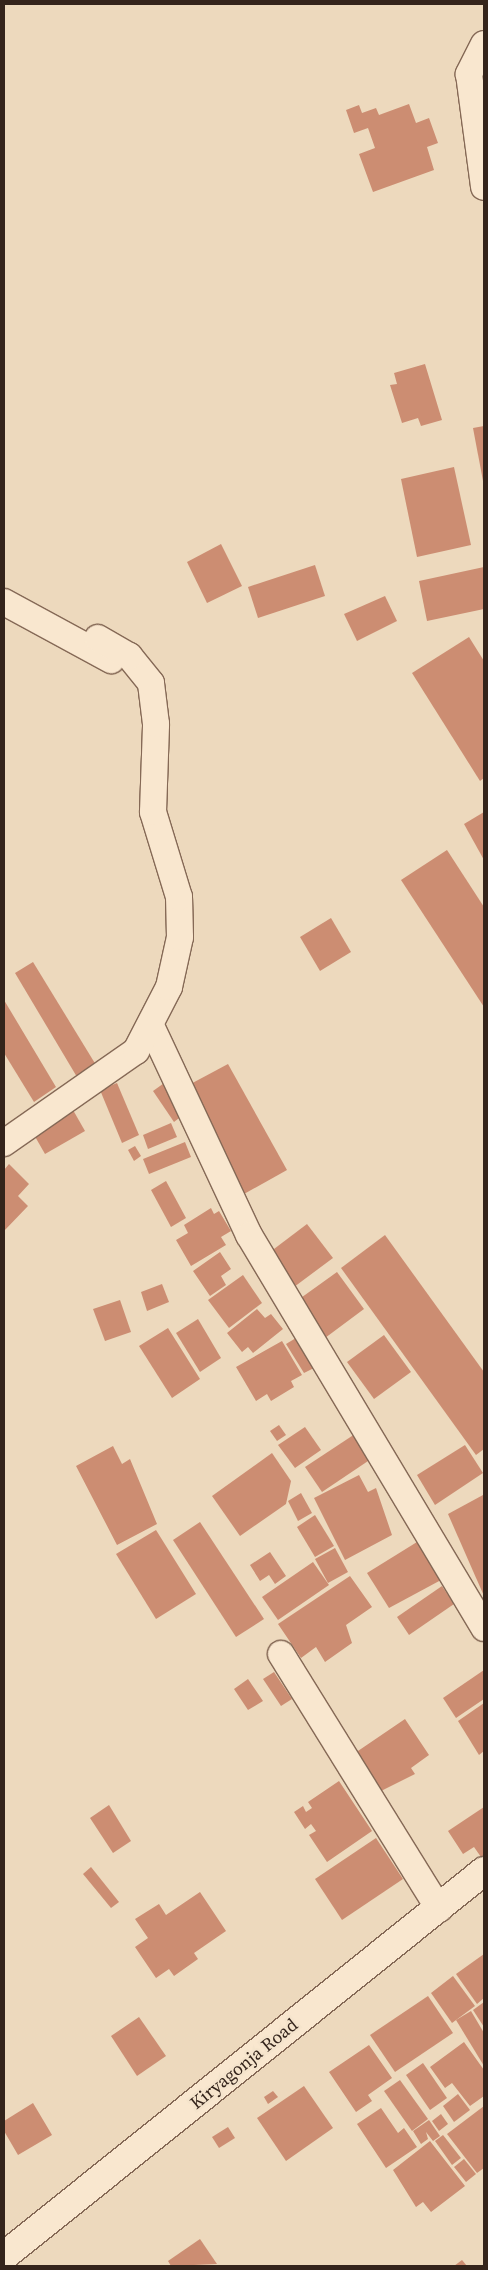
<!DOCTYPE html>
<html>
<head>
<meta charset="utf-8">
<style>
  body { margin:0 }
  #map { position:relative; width:488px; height:2270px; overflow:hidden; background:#edd9bd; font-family:"Source Serif 4",serif }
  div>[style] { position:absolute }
  .building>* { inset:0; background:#cc8d72 }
  .roads { filter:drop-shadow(1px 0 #856956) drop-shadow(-1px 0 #856956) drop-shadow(0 1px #856956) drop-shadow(0 -1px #856956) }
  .street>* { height:26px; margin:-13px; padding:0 13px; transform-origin:13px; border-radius:13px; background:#f9e7cf }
  .secondary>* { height:28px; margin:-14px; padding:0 14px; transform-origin:14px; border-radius:14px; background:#f9e7cf }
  span { translate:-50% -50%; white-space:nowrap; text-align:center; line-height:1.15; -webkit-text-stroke:5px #f5e4cc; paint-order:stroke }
  .street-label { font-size:18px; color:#34241b }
  .frame { position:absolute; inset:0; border:5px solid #34241b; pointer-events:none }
</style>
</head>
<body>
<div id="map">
  <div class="building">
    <div style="clip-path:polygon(409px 104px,416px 123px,429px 118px,438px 143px,427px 147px,434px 170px,373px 192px,359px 154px,375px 148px,368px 128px,354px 133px,346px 110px,359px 105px,362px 113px,376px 108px,379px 115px)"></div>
    <div style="clip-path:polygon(425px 364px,442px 420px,421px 426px,418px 418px,402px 423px,390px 385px,397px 384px,394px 373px)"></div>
    <div style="clip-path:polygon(484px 426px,484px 481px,483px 481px,473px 428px)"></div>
    <div style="clip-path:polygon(454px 467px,471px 545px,417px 557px,401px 479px)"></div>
    <div style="clip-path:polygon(221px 544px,242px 586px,207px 603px,187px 562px)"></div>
    <div style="clip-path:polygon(315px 565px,325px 596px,258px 618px,248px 587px)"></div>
    <div style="clip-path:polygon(484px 567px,484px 609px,427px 621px,419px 581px)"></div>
    <div style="clip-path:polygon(385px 596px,397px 621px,357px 641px,344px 614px)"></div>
    <div style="clip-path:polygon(469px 637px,484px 661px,484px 778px,480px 781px,412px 673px)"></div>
    <div style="clip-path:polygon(484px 812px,484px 860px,464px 824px)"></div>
    <div style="clip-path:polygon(447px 850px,484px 907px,484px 1007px,401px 880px)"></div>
    <div style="clip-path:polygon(331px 918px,351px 952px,320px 971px,300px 937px)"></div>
    <div style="clip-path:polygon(33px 962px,96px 1065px,77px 1077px,15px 973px)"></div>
    <div style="clip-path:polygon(4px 1000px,56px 1087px,34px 1102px,4px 1053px)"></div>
    <div style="clip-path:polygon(228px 1064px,287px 1170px,244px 1194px,185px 1087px)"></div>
    <div style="clip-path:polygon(167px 1081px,188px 1111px,174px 1122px,153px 1091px)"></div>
    <div style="clip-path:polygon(117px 1083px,139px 1135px,122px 1143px,100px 1090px)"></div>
    <div style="clip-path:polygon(73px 1110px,85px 1131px,45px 1154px,33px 1133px)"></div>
    <div style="clip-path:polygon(171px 1123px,177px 1137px,148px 1149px,143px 1135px)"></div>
    <div style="clip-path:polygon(185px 1142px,191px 1157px,149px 1174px,143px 1159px)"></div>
    <div style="clip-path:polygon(135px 1146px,141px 1156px,134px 1161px,128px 1150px)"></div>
    <div style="clip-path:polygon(9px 1164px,29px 1184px,18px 1196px,28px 1206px,4px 1231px,4px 1170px)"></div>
    <div style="clip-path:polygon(166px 1181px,186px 1218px,171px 1227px,151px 1190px)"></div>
    <div style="clip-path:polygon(211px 1208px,214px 1214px,219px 1211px,231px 1231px,221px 1237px,226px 1245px,191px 1266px,176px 1240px,188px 1233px,184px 1225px)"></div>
    <div style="clip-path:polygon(307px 1224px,333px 1258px,294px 1287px,270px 1252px)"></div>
    <div style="clip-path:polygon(385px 1235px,484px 1372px,484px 1449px,476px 1455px,341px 1268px)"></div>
    <div style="clip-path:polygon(220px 1252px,231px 1269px,221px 1276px,226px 1285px,210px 1296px,193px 1271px)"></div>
    <div style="clip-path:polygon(337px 1272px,364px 1309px,325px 1338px,298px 1300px)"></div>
    <div style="clip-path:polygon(243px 1275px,262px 1303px,229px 1328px,208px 1300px)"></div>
    <div style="clip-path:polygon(162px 1284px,169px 1302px,147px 1311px,141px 1292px)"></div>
    <div style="clip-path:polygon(120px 1300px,131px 1332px,105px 1341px,93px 1309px)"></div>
    <div style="clip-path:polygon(257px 1309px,265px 1318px,271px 1314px,283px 1329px,253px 1353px,248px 1347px,242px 1352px,227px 1333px)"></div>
    <div style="clip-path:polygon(198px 1319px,221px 1358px,200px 1372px,176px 1333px)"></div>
    <div style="clip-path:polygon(168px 1328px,200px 1379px,172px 1398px,139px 1346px)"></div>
    <div style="clip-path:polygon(384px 1335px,411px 1372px,374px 1399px,347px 1362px)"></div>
    <div style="clip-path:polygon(296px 1338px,314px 1368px,304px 1373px,286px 1344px)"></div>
    <div style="clip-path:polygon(282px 1341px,302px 1375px,291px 1381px,294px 1387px,271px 1401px,267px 1394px,256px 1401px,236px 1367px)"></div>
    <div style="clip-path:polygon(279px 1425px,286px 1435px,277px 1441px,270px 1431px)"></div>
    <div style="clip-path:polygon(305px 1427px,321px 1450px,295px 1468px,278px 1445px)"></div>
    <div style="clip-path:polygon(358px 1432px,374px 1457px,322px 1492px,305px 1467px)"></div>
    <div style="clip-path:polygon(465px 1445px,483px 1473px,435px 1505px,417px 1475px)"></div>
    <div style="clip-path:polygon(113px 1446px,122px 1464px,130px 1459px,157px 1524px,117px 1545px,76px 1466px)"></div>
    <div style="clip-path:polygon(272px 1453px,291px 1481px,286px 1504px,240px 1536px,212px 1496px)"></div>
    <div style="clip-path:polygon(359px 1475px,368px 1492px,376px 1488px,392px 1535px,345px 1560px,314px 1498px)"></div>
    <div style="clip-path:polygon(301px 1493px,312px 1513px,298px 1521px,288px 1501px)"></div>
    <div style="clip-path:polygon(483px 1495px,484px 1498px,484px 1596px,448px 1514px)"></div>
    <div style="clip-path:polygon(315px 1515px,334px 1546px,315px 1557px,297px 1527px)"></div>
    <div style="clip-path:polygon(200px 1522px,264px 1619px,236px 1637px,173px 1540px)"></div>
    <div style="clip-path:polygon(156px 1530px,196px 1594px,156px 1619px,116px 1554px)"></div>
    <div style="clip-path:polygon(417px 1542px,441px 1580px,389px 1608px,367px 1573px)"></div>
    <div style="clip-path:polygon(335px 1548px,348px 1572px,328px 1583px,315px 1559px)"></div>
    <div style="clip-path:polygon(270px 1552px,286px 1576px,275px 1584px,269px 1575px,260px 1581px,250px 1565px)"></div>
    <div style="clip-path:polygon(313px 1562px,329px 1585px,278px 1620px,262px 1597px)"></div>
    <div style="clip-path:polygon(350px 1576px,372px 1607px,346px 1625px,352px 1643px,325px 1662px,316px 1647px,301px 1658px,278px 1624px)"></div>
    <div style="clip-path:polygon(442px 1586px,454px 1604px,409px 1635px,397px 1617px)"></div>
    <div style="clip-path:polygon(484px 1670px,484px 1699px,456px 1718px,443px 1698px)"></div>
    <div style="clip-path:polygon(274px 1672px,292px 1699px,281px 1706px,263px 1679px)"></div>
    <div style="clip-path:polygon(248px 1679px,263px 1701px,248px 1710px,234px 1689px)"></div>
    <div style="clip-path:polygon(484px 1703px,484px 1751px,479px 1755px,458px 1721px)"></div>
    <div style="clip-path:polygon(405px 1719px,429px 1755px,411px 1768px,415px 1774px,381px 1791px,355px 1753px)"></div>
    <div style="clip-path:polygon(339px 1781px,372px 1831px,327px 1862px,309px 1835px,316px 1831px,311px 1824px,305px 1829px,294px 1812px,303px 1806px,306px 1812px,312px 1808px,308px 1802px)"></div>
    <div style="clip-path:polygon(109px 1805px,131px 1841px,113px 1853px,90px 1818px)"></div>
    <div style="clip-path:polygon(484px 1807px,484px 1855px,481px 1857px,474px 1847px,463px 1854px,448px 1831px)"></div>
    <div style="clip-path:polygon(376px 1838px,403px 1879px,342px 1920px,315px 1879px)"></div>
    <div style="clip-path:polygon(91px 1867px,119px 1902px,111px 1908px,83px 1874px)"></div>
    <div style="clip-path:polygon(200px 1892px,226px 1931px,194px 1953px,198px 1959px,174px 1976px,169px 1969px,156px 1978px,135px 1947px,148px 1938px,135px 1919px,159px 1904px,166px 1915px)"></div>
    <div style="clip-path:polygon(484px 1954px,484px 1998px,477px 2004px,456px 1974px)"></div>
    <div style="clip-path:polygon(453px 1976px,475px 2006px,452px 2023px,431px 1993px)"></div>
    <div style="clip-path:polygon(428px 1996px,453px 2033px,395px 2072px,370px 2035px)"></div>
    <div style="clip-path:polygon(484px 2002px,484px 2027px,473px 2010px)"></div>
    <div style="clip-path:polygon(471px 2011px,484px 2033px,484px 2066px,456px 2020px)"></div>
    <div style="clip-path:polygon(139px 2017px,166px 2056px,137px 2076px,111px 2036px)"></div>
    <div style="clip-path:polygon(464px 2042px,484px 2070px,484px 2096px,470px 2106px,452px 2083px,445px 2088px,430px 2067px)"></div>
    <div style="clip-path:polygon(369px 2045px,392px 2078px,368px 2095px,372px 2101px,356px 2112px,329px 2072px)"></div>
    <div style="clip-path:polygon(423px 2063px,447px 2098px,430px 2110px,406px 2075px)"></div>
    <div style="clip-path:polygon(400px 2080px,428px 2119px,412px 2131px,384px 2091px)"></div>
    <div style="clip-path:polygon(304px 2086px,333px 2128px,286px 2161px,257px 2118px)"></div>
    <div style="clip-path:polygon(273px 2091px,278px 2097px,268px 2104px,264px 2097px)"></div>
    <div style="clip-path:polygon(458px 2094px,470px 2110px,454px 2122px,443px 2106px)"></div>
    <div style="clip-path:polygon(33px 2103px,52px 2135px,18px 2155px,4px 2131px,4px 2121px)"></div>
    <div style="clip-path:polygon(484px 2106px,484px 2168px,477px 2173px,447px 2134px)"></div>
    <div style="clip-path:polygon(381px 2108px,398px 2133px,404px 2128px,417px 2147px,386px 2168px,357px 2124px)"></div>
    <div style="clip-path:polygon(441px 2114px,448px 2124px,439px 2131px,432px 2121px)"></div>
    <div style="clip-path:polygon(429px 2120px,440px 2136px,433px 2141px,426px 2132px,428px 2139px,421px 2144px,413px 2131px)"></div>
    <div style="clip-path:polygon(228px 2127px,235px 2138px,219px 2148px,212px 2137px)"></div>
    <div style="clip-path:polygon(443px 2135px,461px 2158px,452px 2165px,435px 2141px)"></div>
    <div style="clip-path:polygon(430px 2141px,465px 2186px,431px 2212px,423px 2202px,416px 2207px,393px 2170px)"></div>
    <div style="clip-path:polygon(464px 2159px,476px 2174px,466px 2182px,454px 2167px)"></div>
    <div style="clip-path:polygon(200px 2239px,217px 2264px,171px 2266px,168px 2261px)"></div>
    <div style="clip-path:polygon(462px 2260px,467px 2266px,454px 2266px)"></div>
  </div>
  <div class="roads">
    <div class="street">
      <div style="left:484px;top:44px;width:34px;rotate:117deg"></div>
      <div style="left:469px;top:74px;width:114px;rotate:82.4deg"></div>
      <div style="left:4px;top:602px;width:122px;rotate:28.5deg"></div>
      <div style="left:152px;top:1028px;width:229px;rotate:64.9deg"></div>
      <div style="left:249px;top:1235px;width:458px;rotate:59.1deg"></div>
      <div style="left:4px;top:1143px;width:161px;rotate:-34.9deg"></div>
      <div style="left:136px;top:1051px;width:72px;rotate:-62.7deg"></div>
      <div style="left:169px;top:987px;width:51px;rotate:-77.6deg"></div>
      <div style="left:180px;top:937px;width:40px;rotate:-91.4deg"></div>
      <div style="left:179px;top:897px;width:89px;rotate:-107deg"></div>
      <div style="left:153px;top:812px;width:88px;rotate:-88deg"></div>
      <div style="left:156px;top:724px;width:41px;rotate:-97deg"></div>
      <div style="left:151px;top:683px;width:35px;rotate:-129deg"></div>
      <div style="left:129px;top:656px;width:36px;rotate:-150deg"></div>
      <div style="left:281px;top:1654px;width:300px;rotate:58.2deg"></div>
    </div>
    <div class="secondary">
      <div style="left:4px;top:2256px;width:615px;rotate:-38.73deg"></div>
    </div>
  </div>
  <div class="street-label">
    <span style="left:244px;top:2064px;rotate:-39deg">Kiryagonja Road</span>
  </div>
  <div class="frame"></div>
</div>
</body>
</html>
